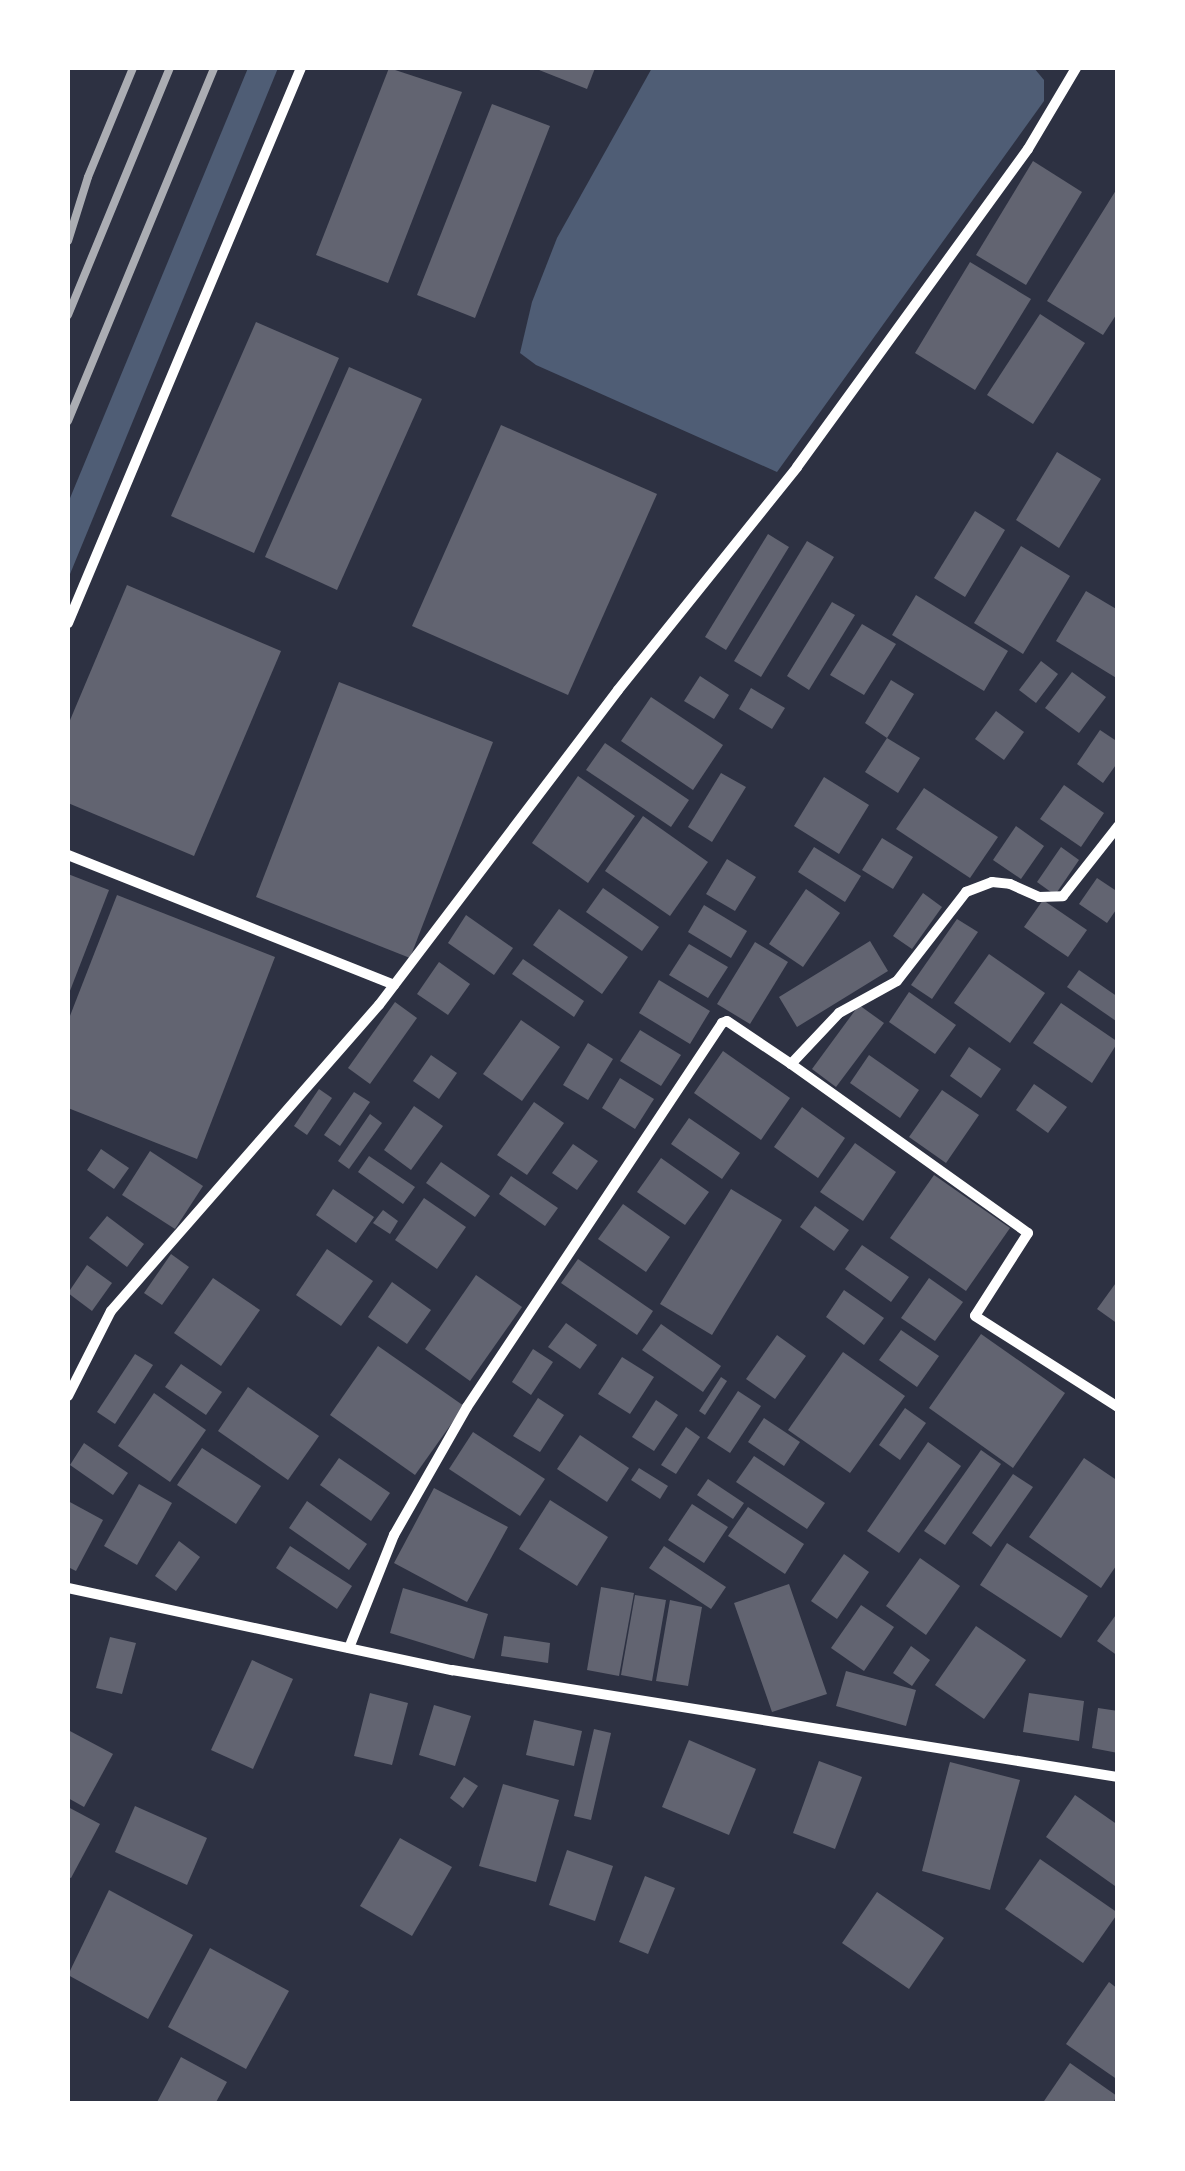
<!DOCTYPE html>
<html>
<head>
<meta charset="utf-8">
<style>
  body { margin:0 }
  #map { position:relative; width:1185px; height:2171px; overflow:hidden; background:#2d3142; font-family:Helvetica,sans-serif }
  div>[style] { position:absolute }
  .water>* { inset:0; background:#4f5d75 }
  .building>* { inset:0; background:#626471 }
  .minor>* { height:10px; margin:-5px; padding:0 5px; transform-origin:5px; border-radius:5px; background:#fff }
  .rail>* { height:8px; margin:-4px; padding:0 4px; transform-origin:4px; border-radius:4px; background:#abadb3 }
  span { translate:-50% -50%; white-space:nowrap; text-align:center; line-height:1.15; -webkit-text-stroke:8px #fff; paint-order:stroke }
  .frame { position:absolute; inset:0; border:70px solid #fff; pointer-events:none }
</style>
</head>
<body>
<div id="map">
  <div class="water">
    <div style="clip-path:polygon(248px 68px,278px 68px,68px 579px,68px 503px)"></div>
    <div style="clip-path:polygon(652px 68px,1034px 68px,1044px 80px,1044px 101px,777px 472px,536px 365px,520px 353px,532px 302px,557px 238px)"></div>
  </div>
  <div class="building">
    <div style="clip-path:polygon(389px 68px,462px 92px,388px 283px,316px 255px)"></div>
    <div style="clip-path:polygon(534px 68px,595px 68px,587px 89px)"></div>
    <div style="clip-path:polygon(492px 104px,550px 126px,475px 318px,417px 295px)"></div>
    <div style="clip-path:polygon(1033px 161px,1082px 192px,1026px 285px,976px 255px)"></div>
    <div style="clip-path:polygon(1118px 187px,1118px 312px,1103px 335px,1047px 301px)"></div>
    <div style="clip-path:polygon(970px 262px,1031px 299px,975px 390px,915px 353px)"></div>
    <div style="clip-path:polygon(1040px 314px,1085px 343px,1033px 424px,987px 395px)"></div>
    <div style="clip-path:polygon(256px 322px,339px 358px,254px 553px,171px 516px)"></div>
    <div style="clip-path:polygon(349px 367px,422px 399px,337px 590px,265px 557px)"></div>
    <div style="clip-path:polygon(501px 425px,657px 494px,568px 695px,412px 626px)"></div>
    <div style="clip-path:polygon(1057px 452px,1101px 479px,1059px 548px,1016px 520px)"></div>
    <div style="clip-path:polygon(975px 511px,1005px 530px,965px 597px,934px 578px)"></div>
    <div style="clip-path:polygon(768px 534px,789px 547px,726px 650px,705px 637px)"></div>
    <div style="clip-path:polygon(807px 541px,834px 557px,761px 677px,734px 661px)"></div>
    <div style="clip-path:polygon(1021px 546px,1070px 576px,1023px 654px,974px 623px)"></div>
    <div style="clip-path:polygon(127px 585px,281px 651px,194px 856px,68px 803px,68px 725px)"></div>
    <div style="clip-path:polygon(1086px 591px,1118px 610px,1118px 679px,1056px 641px)"></div>
    <div style="clip-path:polygon(916px 595px,1008px 651px,984px 691px,892px 635px)"></div>
    <div style="clip-path:polygon(832px 602px,855px 615px,809px 690px,787px 676px)"></div>
    <div style="clip-path:polygon(862px 624px,896px 644px,864px 695px,830px 675px)"></div>
    <div style="clip-path:polygon(1041px 661px,1058px 674px,1036px 703px,1019px 690px)"></div>
    <div style="clip-path:polygon(1072px 672px,1106px 697px,1079px 733px,1045px 708px)"></div>
    <div style="clip-path:polygon(700px 676px,729px 695px,714px 719px,684px 701px)"></div>
    <div style="clip-path:polygon(891px 680px,914px 694px,887px 738px,865px 723px)"></div>
    <div style="clip-path:polygon(339px 682px,493px 742px,410px 958px,256px 897px)"></div>
    <div style="clip-path:polygon(751px 688px,785px 708px,772px 729px,739px 709px)"></div>
    <div style="clip-path:polygon(651px 697px,723px 745px,693px 790px,621px 741px)"></div>
    <div style="clip-path:polygon(996px 711px,1024px 732px,1004px 760px,975px 739px)"></div>
    <div style="clip-path:polygon(1100px 730px,1118px 742px,1118px 762px,1103px 783px,1077px 764px)"></div>
    <div style="clip-path:polygon(887px 738px,920px 758px,898px 793px,865px 772px)"></div>
    <div style="clip-path:polygon(605px 743px,689px 800px,671px 827px,586px 770px)"></div>
    <div style="clip-path:polygon(721px 773px,746px 787px,712px 842px,688px 827px)"></div>
    <div style="clip-path:polygon(578px 776px,635px 816px,588px 883px,532px 843px)"></div>
    <div style="clip-path:polygon(824px 777px,869px 805px,839px 854px,794px 826px)"></div>
    <div style="clip-path:polygon(1064px 785px,1104px 813px,1081px 847px,1040px 819px)"></div>
    <div style="clip-path:polygon(924px 788px,998px 837px,970px 878px,896px 829px)"></div>
    <div style="clip-path:polygon(643px 816px,708px 862px,670px 916px,605px 871px)"></div>
    <div style="clip-path:polygon(1016px 826px,1044px 846px,1021px 879px,993px 860px)"></div>
    <div style="clip-path:polygon(882px 838px,913px 857px,893px 889px,862px 870px)"></div>
    <div style="clip-path:polygon(814px 847px,861px 876px,845px 902px,798px 872px)"></div>
    <div style="clip-path:polygon(1061px 847px,1079px 860px,1055px 895px,1037px 882px)"></div>
    <div style="clip-path:polygon(727px 859px,756px 877px,735px 911px,706px 894px)"></div>
    <div style="clip-path:polygon(68px 874px,109px 890px,68px 996px)"></div>
    <div style="clip-path:polygon(1097px 878px,1118px 892px,1118px 907px,1107px 923px,1079px 904px)"></div>
    <div style="clip-path:polygon(603px 888px,659px 927px,642px 951px,586px 912px)"></div>
    <div style="clip-path:polygon(806px 889px,840px 913px,803px 967px,769px 944px)"></div>
    <div style="clip-path:polygon(923px 893px,942px 907px,912px 949px,893px 936px)"></div>
    <div style="clip-path:polygon(117px 895px,275px 957px,197px 1159px,68px 1108px,68px 1021px)"></div>
    <div style="clip-path:polygon(1043px 900px,1087px 930px,1068px 957px,1024px 927px)"></div>
    <div style="clip-path:polygon(704px 905px,747px 931px,731px 958px,688px 932px)"></div>
    <div style="clip-path:polygon(559px 909px,628px 957px,602px 994px,533px 945px)"></div>
    <div style="clip-path:polygon(466px 915px,513px 948px,494px 975px,448px 943px)"></div>
    <div style="clip-path:polygon(957px 919px,978px 932px,932px 999px,911px 985px)"></div>
    <div style="clip-path:polygon(870px 941px,888px 971px,797px 1027px,779px 997px)"></div>
    <div style="clip-path:polygon(755px 942px,788px 962px,750px 1024px,717px 1004px)"></div>
    <div style="clip-path:polygon(689px 944px,728px 967px,708px 998px,669px 975px)"></div>
    <div style="clip-path:polygon(989px 954px,1045px 993px,1010px 1043px,954px 1003px)"></div>
    <div style="clip-path:polygon(523px 959px,584px 1001px,574px 1017px,512px 974px)"></div>
    <div style="clip-path:polygon(439px 962px,470px 984px,448px 1015px,417px 994px)"></div>
    <div style="clip-path:polygon(1079px 970px,1118px 997px,1116px 1021px,1067px 987px)"></div>
    <div style="clip-path:polygon(659px 980px,710px 1011px,690px 1044px,639px 1013px)"></div>
    <div style="clip-path:polygon(909px 992px,956px 1025px,935px 1054px,889px 1022px)"></div>
    <div style="clip-path:polygon(395px 1002px,417px 1018px,370px 1084px,348px 1068px)"></div>
    <div style="clip-path:polygon(1061px 1003px,1118px 1042px,1092px 1083px,1033px 1043px)"></div>
    <div style="clip-path:polygon(859px 1005px,884px 1023px,836px 1087px,812px 1069px)"></div>
    <div style="clip-path:polygon(521px 1020px,560px 1047px,522px 1101px,483px 1074px)"></div>
    <div style="clip-path:polygon(640px 1030px,681px 1055px,661px 1086px,620px 1061px)"></div>
    <div style="clip-path:polygon(588px 1043px,613px 1059px,588px 1100px,563px 1085px)"></div>
    <div style="clip-path:polygon(969px 1047px,1001px 1069px,981px 1098px,950px 1076px)"></div>
    <div style="clip-path:polygon(723px 1051px,790px 1098px,761px 1140px,694px 1093px)"></div>
    <div style="clip-path:polygon(431px 1055px,457px 1073px,439px 1099px,413px 1081px)"></div>
    <div style="clip-path:polygon(869px 1055px,919px 1090px,900px 1118px,850px 1083px)"></div>
    <div style="clip-path:polygon(620px 1078px,654px 1099px,635px 1129px,602px 1108px)"></div>
    <div style="clip-path:polygon(1034px 1084px,1067px 1107px,1048px 1133px,1016px 1110px)"></div>
    <div style="clip-path:polygon(319px 1089px,332px 1098px,307px 1135px,294px 1126px)"></div>
    <div style="clip-path:polygon(942px 1090px,979px 1115px,946px 1163px,909px 1137px)"></div>
    <div style="clip-path:polygon(354px 1092px,370px 1102px,340px 1146px,324px 1135px)"></div>
    <div style="clip-path:polygon(534px 1102px,564px 1123px,527px 1175px,497px 1155px)"></div>
    <div style="clip-path:polygon(414px 1106px,443px 1126px,411px 1170px,384px 1150px)"></div>
    <div style="clip-path:polygon(802px 1107px,845px 1138px,818px 1178px,774px 1147px)"></div>
    <div style="clip-path:polygon(370px 1114px,382px 1123px,349px 1169px,338px 1161px)"></div>
    <div style="clip-path:polygon(689px 1118px,740px 1153px,722px 1179px,671px 1144px)"></div>
    <div style="clip-path:polygon(855px 1143px,896px 1172px,863px 1221px,820px 1192px)"></div>
    <div style="clip-path:polygon(573px 1144px,598px 1161px,577px 1190px,552px 1173px)"></div>
    <div style="clip-path:polygon(101px 1149px,129px 1168px,114px 1189px,87px 1170px)"></div>
    <div style="clip-path:polygon(150px 1151px,203px 1186px,175px 1229px,122px 1195px)"></div>
    <div style="clip-path:polygon(369px 1156px,415px 1187px,403px 1204px,358px 1172px)"></div>
    <div style="clip-path:polygon(661px 1158px,709px 1192px,685px 1225px,637px 1192px)"></div>
    <div style="clip-path:polygon(441px 1162px,490px 1196px,475px 1217px,426px 1183px)"></div>
    <div style="clip-path:polygon(934px 1175px,1010px 1228px,966px 1291px,890px 1238px)"></div>
    <div style="clip-path:polygon(511px 1176px,558px 1208px,545px 1226px,499px 1194px)"></div>
    <div style="clip-path:polygon(333px 1189px,374px 1217px,356px 1243px,316px 1215px)"></div>
    <div style="clip-path:polygon(731px 1189px,782px 1220px,712px 1335px,660px 1304px)"></div>
    <div style="clip-path:polygon(424px 1198px,466px 1227px,437px 1269px,395px 1240px)"></div>
    <div style="clip-path:polygon(623px 1204px,670px 1237px,646px 1272px,598px 1239px)"></div>
    <div style="clip-path:polygon(815px 1206px,849px 1230px,834px 1251px,800px 1227px)"></div>
    <div style="clip-path:polygon(383px 1210px,398px 1221px,390px 1234px,373px 1223px)"></div>
    <div style="clip-path:polygon(107px 1216px,144px 1244px,127px 1267px,89px 1238px)"></div>
    <div style="clip-path:polygon(862px 1245px,909px 1277px,891px 1302px,845px 1269px)"></div>
    <div style="clip-path:polygon(327px 1249px,373px 1281px,341px 1326px,296px 1295px)"></div>
    <div style="clip-path:polygon(171px 1254px,189px 1267px,162px 1305px,144px 1293px)"></div>
    <div style="clip-path:polygon(578px 1259px,653px 1311px,637px 1335px,561px 1283px)"></div>
    <div style="clip-path:polygon(87px 1265px,112px 1283px,92px 1311px,68px 1293px)"></div>
    <div style="clip-path:polygon(476px 1275px,522px 1307px,470px 1381px,425px 1349px)"></div>
    <div style="clip-path:polygon(213px 1278px,260px 1310px,221px 1366px,174px 1333px)"></div>
    <div style="clip-path:polygon(929px 1278px,963px 1302px,935px 1341px,901px 1318px)"></div>
    <div style="clip-path:polygon(1118px 1280px,1118px 1324px,1097px 1309px)"></div>
    <div style="clip-path:polygon(392px 1282px,431px 1310px,407px 1344px,368px 1317px)"></div>
    <div style="clip-path:polygon(844px 1290px,884px 1318px,864px 1345px,826px 1317px)"></div>
    <div style="clip-path:polygon(566px 1323px,597px 1345px,580px 1369px,548px 1347px)"></div>
    <div style="clip-path:polygon(661px 1324px,721px 1366px,703px 1392px,642px 1350px)"></div>
    <div style="clip-path:polygon(901px 1330px,939px 1356px,917px 1387px,879px 1360px)"></div>
    <div style="clip-path:polygon(981px 1334px,1065px 1393px,1013px 1468px,929px 1408px)"></div>
    <div style="clip-path:polygon(777px 1335px,806px 1356px,775px 1399px,746px 1379px)"></div>
    <div style="clip-path:polygon(378px 1346px,464px 1406px,415px 1475px,330px 1415px)"></div>
    <div style="clip-path:polygon(533px 1349px,553px 1362px,531px 1395px,512px 1382px)"></div>
    <div style="clip-path:polygon(843px 1352px,905px 1396px,850px 1473px,788px 1430px)"></div>
    <div style="clip-path:polygon(135px 1354px,153px 1365px,115px 1424px,97px 1412px)"></div>
    <div style="clip-path:polygon(622px 1357px,654px 1377px,630px 1414px,598px 1394px)"></div>
    <div style="clip-path:polygon(181px 1364px,222px 1392px,206px 1415px,165px 1387px)"></div>
    <div style="clip-path:polygon(721px 1377px,727px 1381px,705px 1415px,699px 1411px)"></div>
    <div style="clip-path:polygon(248px 1387px,319px 1436px,288px 1480px,218px 1431px)"></div>
    <div style="clip-path:polygon(738px 1391px,761px 1406px,730px 1453px,707px 1438px)"></div>
    <div style="clip-path:polygon(154px 1393px,206px 1430px,170px 1482px,118px 1446px)"></div>
    <div style="clip-path:polygon(538px 1398px,564px 1415px,540px 1452px,513px 1436px)"></div>
    <div style="clip-path:polygon(656px 1400px,678px 1415px,654px 1451px,632px 1437px)"></div>
    <div style="clip-path:polygon(905px 1408px,926px 1423px,900px 1460px,879px 1445px)"></div>
    <div style="clip-path:polygon(764px 1418px,800px 1442px,784px 1466px,748px 1442px)"></div>
    <div style="clip-path:polygon(686px 1427px,700px 1437px,676px 1474px,661px 1465px)"></div>
    <div style="clip-path:polygon(473px 1432px,545px 1479px,520px 1516px,449px 1469px)"></div>
    <div style="clip-path:polygon(580px 1435px,629px 1468px,607px 1502px,557px 1469px)"></div>
    <div style="clip-path:polygon(928px 1442px,961px 1466px,899px 1553px,867px 1531px)"></div>
    <div style="clip-path:polygon(84px 1443px,128px 1473px,113px 1495px,70px 1465px)"></div>
    <div style="clip-path:polygon(202px 1448px,261px 1486px,236px 1524px,177px 1485px)"></div>
    <div style="clip-path:polygon(981px 1450px,1001px 1464px,945px 1545px,924px 1531px)"></div>
    <div style="clip-path:polygon(754px 1456px,825px 1503px,807px 1529px,736px 1482px)"></div>
    <div style="clip-path:polygon(339px 1458px,390px 1493px,371px 1521px,320px 1485px)"></div>
    <div style="clip-path:polygon(1084px 1458px,1118px 1481px,1118px 1563px,1101px 1588px,1029px 1537px)"></div>
    <div style="clip-path:polygon(639px 1468px,668px 1486px,660px 1499px,631px 1480px)"></div>
    <div style="clip-path:polygon(1013px 1474px,1033px 1487px,991px 1547px,972px 1533px)"></div>
    <div style="clip-path:polygon(708px 1479px,744px 1503px,733px 1519px,697px 1495px)"></div>
    <div style="clip-path:polygon(139px 1484px,172px 1503px,137px 1565px,104px 1546px)"></div>
    <div style="clip-path:polygon(434px 1488px,508px 1527px,467px 1602px,394px 1563px)"></div>
    <div style="clip-path:polygon(550px 1500px,608px 1537px,577px 1586px,519px 1549px)"></div>
    <div style="clip-path:polygon(68px 1501px,103px 1520px,76px 1571px,68px 1567px)"></div>
    <div style="clip-path:polygon(307px 1501px,367px 1544px,349px 1570px,289px 1528px)"></div>
    <div style="clip-path:polygon(692px 1504px,728px 1527px,704px 1563px,668px 1540px)"></div>
    <div style="clip-path:polygon(748px 1507px,804px 1544px,785px 1574px,728px 1536px)"></div>
    <div style="clip-path:polygon(179px 1541px,200px 1557px,176px 1591px,155px 1576px)"></div>
    <div style="clip-path:polygon(1007px 1543px,1088px 1596px,1061px 1638px,980px 1585px)"></div>
    <div style="clip-path:polygon(290px 1546px,352px 1586px,337px 1609px,276px 1568px)"></div>
    <div style="clip-path:polygon(664px 1546px,726px 1587px,711px 1609px,649px 1568px)"></div>
    <div style="clip-path:polygon(844px 1554px,869px 1572px,837px 1619px,811px 1601px)"></div>
    <div style="clip-path:polygon(920px 1558px,960px 1586px,926px 1635px,886px 1606px)"></div>
    <div style="clip-path:polygon(789px 1584px,827px 1694px,772px 1712px,734px 1603px)"></div>
    <div style="clip-path:polygon(601px 1587px,634px 1593px,619px 1676px,587px 1670px)"></div>
    <div style="clip-path:polygon(403px 1588px,488px 1614px,474px 1659px,390px 1633px)"></div>
    <div style="clip-path:polygon(635px 1595px,666px 1600px,652px 1681px,621px 1675px)"></div>
    <div style="clip-path:polygon(670px 1600px,702px 1607px,688px 1686px,656px 1681px)"></div>
    <div style="clip-path:polygon(861px 1605px,894px 1627px,864px 1671px,831px 1648px)"></div>
    <div style="clip-path:polygon(1118px 1612px,1118px 1656px,1097px 1641px)"></div>
    <div style="clip-path:polygon(976px 1626px,1026px 1660px,984px 1719px,935px 1685px)"></div>
    <div style="clip-path:polygon(504px 1636px,550px 1643px,548px 1663px,501px 1656px)"></div>
    <div style="clip-path:polygon(110px 1637px,136px 1643px,122px 1694px,96px 1688px)"></div>
    <div style="clip-path:polygon(911px 1646px,930px 1660px,912px 1686px,893px 1673px)"></div>
    <div style="clip-path:polygon(252px 1660px,293px 1679px,253px 1769px,211px 1750px)"></div>
    <div style="clip-path:polygon(846px 1671px,916px 1690px,906px 1726px,836px 1706px)"></div>
    <div style="clip-path:polygon(370px 1693px,408px 1703px,392px 1765px,354px 1756px)"></div>
    <div style="clip-path:polygon(1029px 1693px,1084px 1701px,1079px 1741px,1023px 1732px)"></div>
    <div style="clip-path:polygon(434px 1705px,471px 1716px,455px 1766px,419px 1755px)"></div>
    <div style="clip-path:polygon(1098px 1708px,1118px 1711px,1118px 1753px,1092px 1748px)"></div>
    <div style="clip-path:polygon(534px 1720px,582px 1731px,574px 1766px,526px 1755px)"></div>
    <div style="clip-path:polygon(594px 1729px,611px 1733px,591px 1820px,574px 1816px)"></div>
    <div style="clip-path:polygon(68px 1730px,113px 1754px,84px 1807px,68px 1798px)"></div>
    <div style="clip-path:polygon(689px 1740px,756px 1769px,729px 1835px,662px 1807px)"></div>
    <div style="clip-path:polygon(819px 1761px,862px 1777px,835px 1849px,793px 1833px)"></div>
    <div style="clip-path:polygon(950px 1762px,1020px 1780px,990px 1890px,922px 1871px)"></div>
    <div style="clip-path:polygon(464px 1777px,478px 1786px,463px 1808px,450px 1798px)"></div>
    <div style="clip-path:polygon(503px 1784px,559px 1800px,536px 1882px,479px 1866px)"></div>
    <div style="clip-path:polygon(1075px 1795px,1118px 1825px,1115px 1886px,1046px 1837px)"></div>
    <div style="clip-path:polygon(135px 1806px,207px 1838px,187px 1885px,115px 1852px)"></div>
    <div style="clip-path:polygon(68px 1807px,100px 1824px,71px 1878px,68px 1877px)"></div>
    <div style="clip-path:polygon(400px 1838px,452px 1867px,412px 1936px,360px 1906px)"></div>
    <div style="clip-path:polygon(567px 1850px,613px 1866px,595px 1921px,549px 1905px)"></div>
    <div style="clip-path:polygon(1040px 1859px,1118px 1913px,1083px 1963px,1005px 1909px)"></div>
    <div style="clip-path:polygon(645px 1876px,675px 1888px,648px 1954px,619px 1942px)"></div>
    <div style="clip-path:polygon(109px 1890px,193px 1935px,148px 2019px,68px 1975px)"></div>
    <div style="clip-path:polygon(877px 1892px,944px 1938px,909px 1989px,842px 1943px)"></div>
    <div style="clip-path:polygon(210px 1948px,289px 1991px,246px 2069px,168px 2027px)"></div>
    <div style="clip-path:polygon(1109px 1982px,1118px 1989px,1118px 2080px,1066px 2044px)"></div>
    <div style="clip-path:polygon(181px 2057px,227px 2082px,215px 2104px,156px 2104px)"></div>
    <div style="clip-path:polygon(1070px 2063px,1117px 2096px,1112px 2104px,1042px 2104px)"></div>
  </div>
  <div class="minor">
    <div style="left:68px;top:623px;width:602px;rotate:-67.23deg"></div>
    <div style="left:68px;top:855px;width:351px;rotate:21.7deg"></div>
    <div style="left:791px;top:1064px;width:291px;rotate:35.5deg"></div>
    <div style="left:1028px;top:1233px;width:98px;rotate:122.6deg"></div>
    <div style="left:975px;top:1316px;width:169px;rotate:32.5deg"></div>
    <div style="left:68px;top:1396px;width:95px;rotate:-63.2deg"></div>
    <div style="left:111px;top:1311px;width:407px;rotate:-48.8deg"></div>
    <div style="left:379px;top:1005px;width:395px;rotate:-52.8deg"></div>
    <div style="left:618px;top:690px;width:286px;rotate:-51.2deg"></div>
    <div style="left:797px;top:467px;width:393px;rotate:-54deg"></div>
    <div style="left:1028px;top:149px;width:94px;rotate:-59.3deg"></div>
    <div style="left:68px;top:1588px;width:393px;rotate:12.1deg"></div>
    <div style="left:452px;top:1670px;width:675px;rotate:9.13deg"></div>
    <div style="left:349px;top:1648px;width:122px;rotate:-68.3deg"></div>
    <div style="left:394px;top:1535px;width:147px;rotate:-60.3deg"></div>
    <div style="left:467px;top:1407px;width:461px;rotate:-56.4deg"></div>
    <div style="left:722px;top:1023px;width:5px;rotate:-22deg"></div>
    <div style="left:727px;top:1021px;width:77px;rotate:33.9deg"></div>
    <div style="left:791px;top:1064px;width:70px;rotate:-46.7deg"></div>
    <div style="left:839px;top:1013px;width:66px;rotate:-28.9deg"></div>
    <div style="left:897px;top:981px;width:113px;rotate:-52.2deg"></div>
    <div style="left:966px;top:892px;width:28px;rotate:-21deg"></div>
    <div style="left:992px;top:882px;width:18px;rotate:6deg"></div>
    <div style="left:1010px;top:884px;width:32px;rotate:24deg"></div>
    <div style="left:1039px;top:897px;width:24px;rotate:-2deg"></div>
    <div style="left:1063px;top:896px;width:89px;rotate:-51.8deg"></div>
  </div>
  <div class="rail">
    <div style="left:68px;top:241px;width:67px;rotate:-72.6deg"></div>
    <div style="left:88px;top:177px;width:118px;rotate:-67.6deg"></div>
    <div style="left:68px;top:315px;width:267px;rotate:-67.6deg"></div>
    <div style="left:68px;top:421px;width:382px;rotate:-67.5deg"></div>
  </div>
  <div class="frame"></div>
</div>
</body>
</html>
